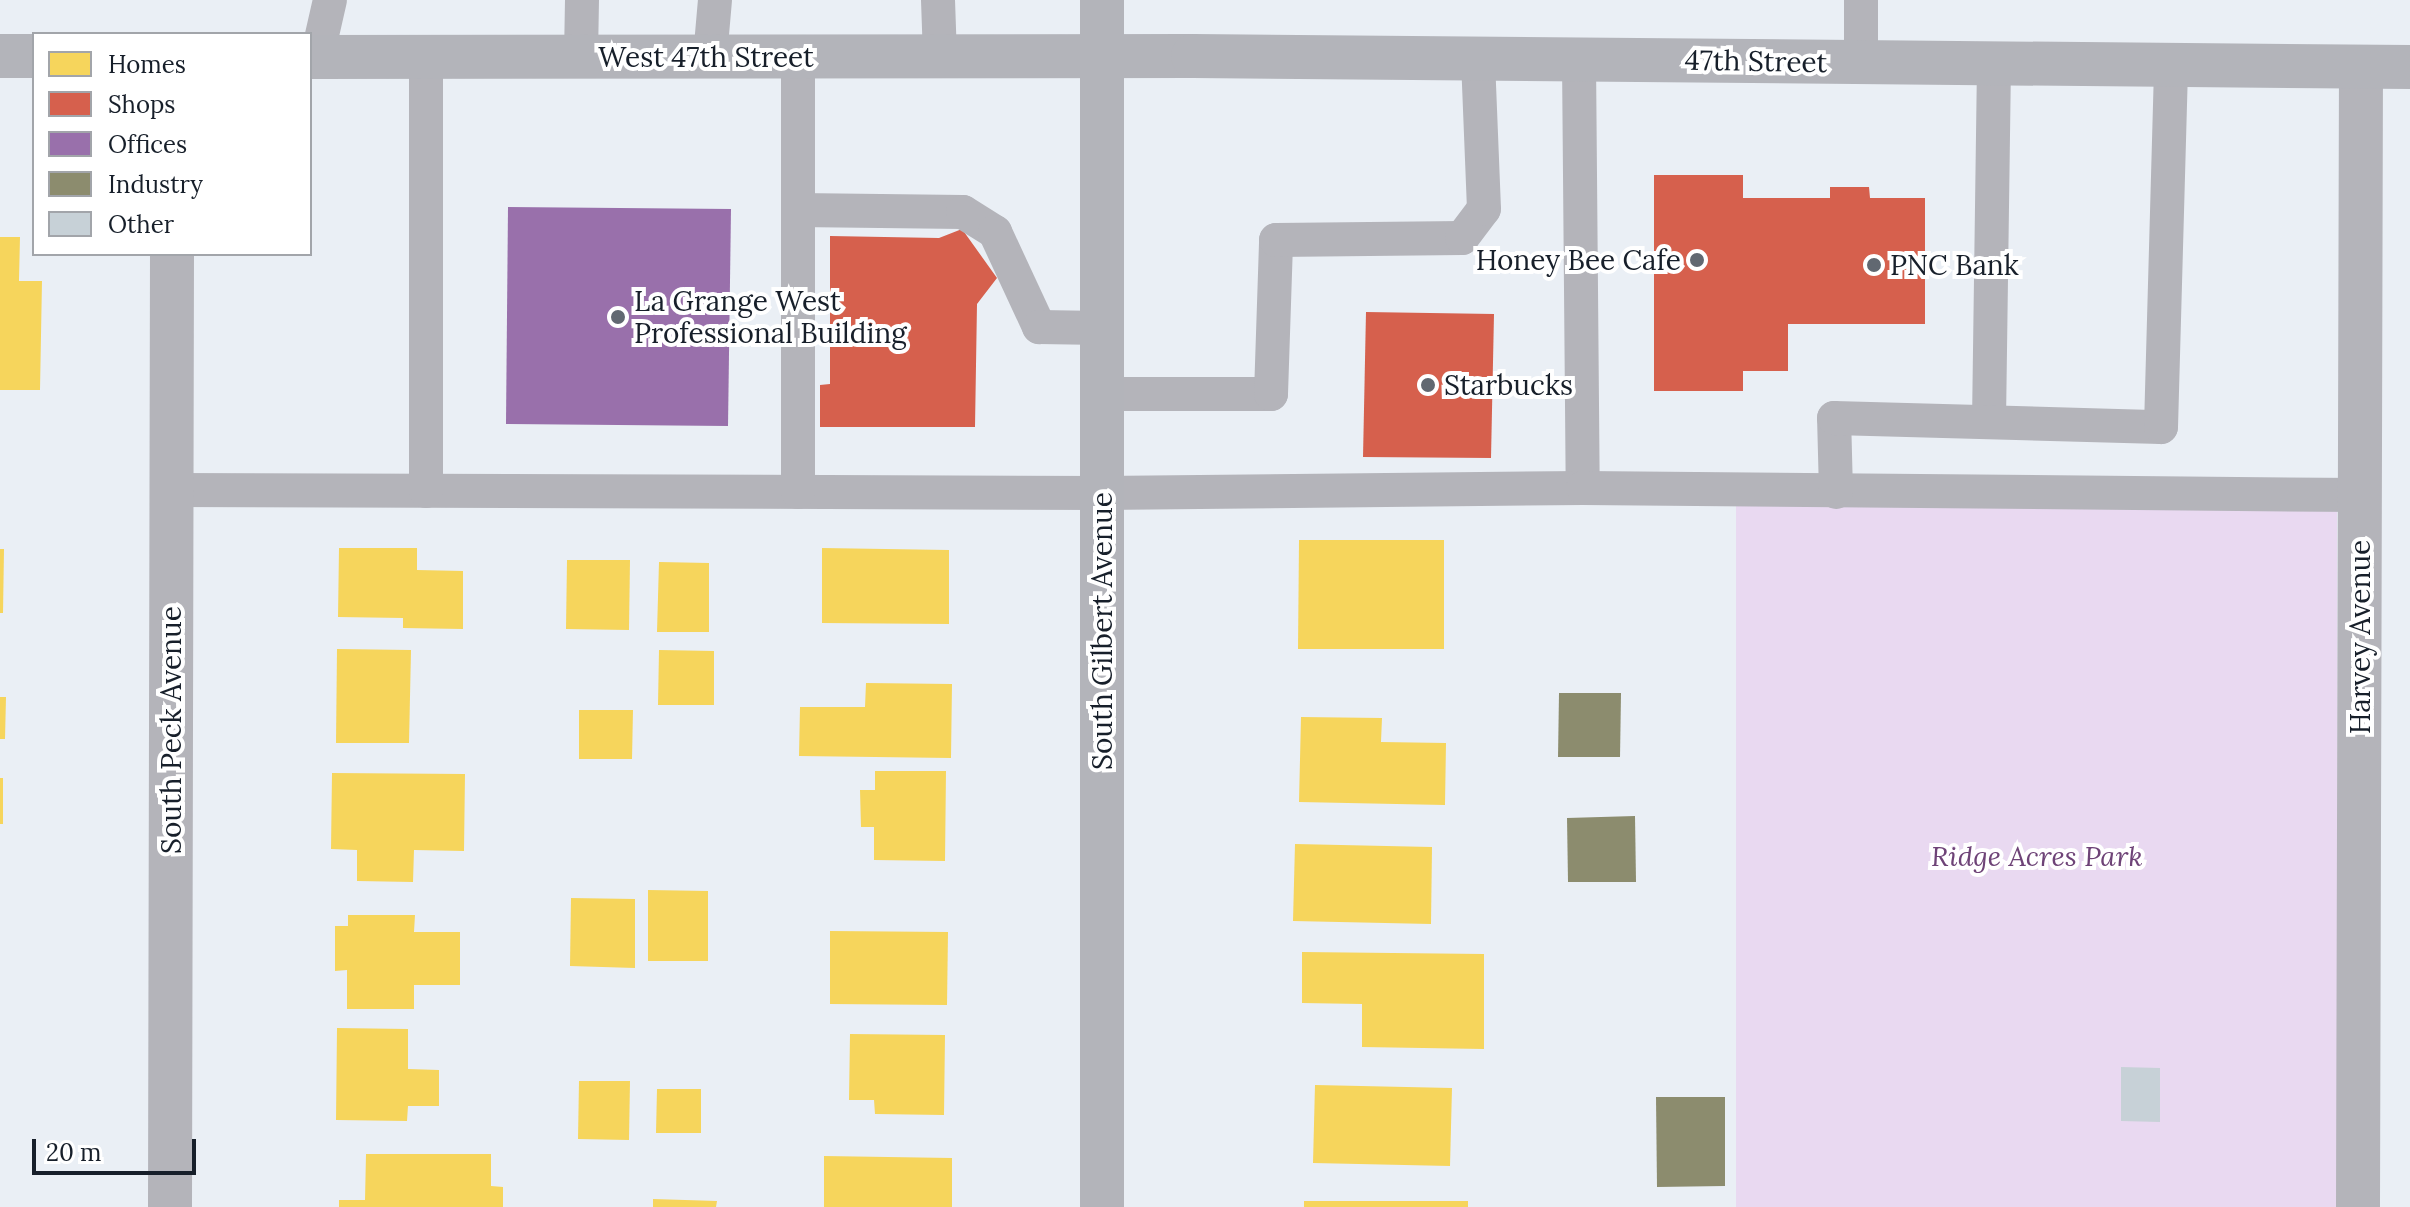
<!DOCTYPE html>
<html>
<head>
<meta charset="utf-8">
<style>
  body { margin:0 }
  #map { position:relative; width:2410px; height:1207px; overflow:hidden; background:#eaeff5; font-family:Lora,serif }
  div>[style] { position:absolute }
  .green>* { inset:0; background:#e9d9f1 }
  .homes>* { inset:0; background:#f6d55c }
  .shops>* { inset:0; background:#d6604d }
  .offices>* { inset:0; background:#9970ab }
  .industry>* { inset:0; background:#8c8c6e }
  .building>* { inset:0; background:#c7d1d7 }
  .lane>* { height:34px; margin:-17px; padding:0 17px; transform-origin:17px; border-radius:17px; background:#b4b4ba }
  .street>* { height:44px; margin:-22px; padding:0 22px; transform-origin:22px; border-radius:22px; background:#b4b4ba }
  .secondary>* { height:44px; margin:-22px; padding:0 22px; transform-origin:22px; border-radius:22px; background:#b3b4ba }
  .dots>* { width:22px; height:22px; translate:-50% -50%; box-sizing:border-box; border:4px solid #fff; border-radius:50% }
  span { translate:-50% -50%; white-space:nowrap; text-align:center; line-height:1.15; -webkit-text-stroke:8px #fff; paint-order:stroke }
  .street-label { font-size:28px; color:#171f2a }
  .poi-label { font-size:28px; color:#171f2a }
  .right { translate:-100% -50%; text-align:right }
  .left { translate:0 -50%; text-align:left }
  .park-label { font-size:28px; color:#6e4377; font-style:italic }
  .legend { position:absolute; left:32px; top:32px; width:280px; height:224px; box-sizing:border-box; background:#fff; border:2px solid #a2a5aa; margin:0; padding:10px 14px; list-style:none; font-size:24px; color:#171f2a }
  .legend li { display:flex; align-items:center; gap:16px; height:40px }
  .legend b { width:40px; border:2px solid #a2a5aa }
  .scale { position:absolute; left:32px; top:1139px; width:164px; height:36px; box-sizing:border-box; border:4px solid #171f2a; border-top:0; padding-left:10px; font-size:24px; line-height:28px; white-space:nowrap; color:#171f2a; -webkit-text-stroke:6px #fff; paint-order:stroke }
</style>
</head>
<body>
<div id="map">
  <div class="green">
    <div style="clip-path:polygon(1736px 504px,2337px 505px,2338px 1207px,1736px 1207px)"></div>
  </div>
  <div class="homes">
    <div style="clip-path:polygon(0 237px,20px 237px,19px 281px,42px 281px,40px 390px,0 390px)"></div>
    <div style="clip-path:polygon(1299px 540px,1444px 540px,1444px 649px,1298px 649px)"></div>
    <div style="clip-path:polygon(339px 548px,417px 548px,417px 570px,463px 571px,463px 629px,403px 628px,403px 618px,338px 617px)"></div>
    <div style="clip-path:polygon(822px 548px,949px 550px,949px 624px,822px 623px)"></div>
    <div style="clip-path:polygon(0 549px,4px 549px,3px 613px,0 613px)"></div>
    <div style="clip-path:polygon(567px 560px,630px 560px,629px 630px,566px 629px)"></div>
    <div style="clip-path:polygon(659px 562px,709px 563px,709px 632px,657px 632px)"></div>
    <div style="clip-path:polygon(337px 649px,411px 650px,409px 743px,336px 743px)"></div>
    <div style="clip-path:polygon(659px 650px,714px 651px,714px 705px,658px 705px)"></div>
    <div style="clip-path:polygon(866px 683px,952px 684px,951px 758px,799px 756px,800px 707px,865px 707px)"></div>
    <div style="clip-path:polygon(0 697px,6px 697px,5px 739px,0 739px)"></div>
    <div style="clip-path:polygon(579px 710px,633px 710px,632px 759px,579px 759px)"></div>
    <div style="clip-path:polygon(1301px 717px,1382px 718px,1381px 742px,1446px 743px,1445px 805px,1299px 802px)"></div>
    <div style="clip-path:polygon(875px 771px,946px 771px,945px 861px,874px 860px,874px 827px,861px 827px,860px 790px,875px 790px)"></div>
    <div style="clip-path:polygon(332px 773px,465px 774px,464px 851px,414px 850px,413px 882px,357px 881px,357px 850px,331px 849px)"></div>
    <div style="clip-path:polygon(0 778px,3px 778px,3px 824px,0 824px)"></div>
    <div style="clip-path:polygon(1295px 844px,1432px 847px,1431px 924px,1293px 921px)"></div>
    <div style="clip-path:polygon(648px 890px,708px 891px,708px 961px,648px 961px)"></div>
    <div style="clip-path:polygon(571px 898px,635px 899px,635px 968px,570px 966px)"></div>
    <div style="clip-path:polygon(348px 915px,415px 915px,414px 932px,460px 932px,460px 985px,414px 985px,414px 1009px,347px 1009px,347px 970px,335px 971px,335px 926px,348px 926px)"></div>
    <div style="clip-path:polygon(830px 931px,948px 932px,947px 1005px,830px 1004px)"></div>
    <div style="clip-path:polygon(1302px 952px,1484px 954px,1484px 1049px,1362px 1047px,1362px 1004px,1302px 1003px)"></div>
    <div style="clip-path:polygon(337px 1028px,408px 1029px,408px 1069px,439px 1070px,439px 1106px,408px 1106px,407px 1121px,336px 1120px)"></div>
    <div style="clip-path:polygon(850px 1034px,945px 1035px,944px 1115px,875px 1114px,874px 1100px,849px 1100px)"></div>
    <div style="clip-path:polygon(579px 1081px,630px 1081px,629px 1140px,578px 1139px)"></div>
    <div style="clip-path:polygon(1315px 1085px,1452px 1088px,1450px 1166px,1313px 1163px)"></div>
    <div style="clip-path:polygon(657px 1089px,701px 1089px,701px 1133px,656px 1133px)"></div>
    <div style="clip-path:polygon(366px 1154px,491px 1154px,491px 1186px,503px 1187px,503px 1207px,339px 1207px,339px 1200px,365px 1200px)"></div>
    <div style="clip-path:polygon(824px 1156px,952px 1158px,952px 1207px,824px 1207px)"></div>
    <div style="clip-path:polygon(653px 1199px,717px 1201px,716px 1207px,653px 1207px)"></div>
    <div style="clip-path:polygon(1304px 1201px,1468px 1201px,1468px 1207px,1304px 1207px)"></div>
  </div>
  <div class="shops">
    <div style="clip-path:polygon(1654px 175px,1743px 175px,1743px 198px,1830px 198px,1830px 187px,1869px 187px,1870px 198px,1925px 198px,1925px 324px,1788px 324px,1788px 371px,1743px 371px,1743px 391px,1654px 391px)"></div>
    <div style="clip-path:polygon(962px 229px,997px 278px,977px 304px,975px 427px,820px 427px,820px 385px,830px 384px,830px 236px,939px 238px)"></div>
    <div style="clip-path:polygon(1366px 312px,1494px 314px,1491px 458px,1363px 457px)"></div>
  </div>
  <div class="offices">
    <div style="clip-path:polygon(508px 207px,731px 209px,728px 426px,506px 424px)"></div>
  </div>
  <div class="industry">
    <div style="clip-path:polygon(1559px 693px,1621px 693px,1620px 757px,1558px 757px)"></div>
    <div style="clip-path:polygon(1635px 816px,1636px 882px,1568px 882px,1567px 818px)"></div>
    <div style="clip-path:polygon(1656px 1097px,1725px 1097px,1725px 1186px,1657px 1187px)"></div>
  </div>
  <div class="building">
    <div style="clip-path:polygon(2121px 1067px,2160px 1068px,2160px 1122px,2121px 1121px)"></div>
  </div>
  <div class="lane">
    <div style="left:938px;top:0;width:56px;rotate:88deg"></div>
    <div style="left:317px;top:57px;width:58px;rotate:-77.2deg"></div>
    <div style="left:581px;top:57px;width:57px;rotate:-89deg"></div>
    <div style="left:710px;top:57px;width:57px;rotate:-85deg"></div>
    <div style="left:1579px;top:60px;width:428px;rotate:89.5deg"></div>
    <div style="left:1861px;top:62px;width:62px;rotate:-90deg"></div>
    <div style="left:798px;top:210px;width:165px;rotate:0.7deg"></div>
    <div style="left:963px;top:212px;width:38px;rotate:32deg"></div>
    <div style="left:995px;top:232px;width:105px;rotate:65.1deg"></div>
    <div style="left:1039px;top:327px;width:63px;rotate:0.9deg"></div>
    <div style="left:1102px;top:394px;width:169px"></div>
    <div style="left:1271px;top:394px;width:154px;rotate:-88.1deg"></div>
    <div style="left:1276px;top:240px;width:186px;rotate:-0.6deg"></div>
    <div style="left:1462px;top:238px;width:36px;rotate:-53deg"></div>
    <div style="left:1484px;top:209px;width:151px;rotate:-92.3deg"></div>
    <div style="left:1989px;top:422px;width:359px;rotate:-89.2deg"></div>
    <div style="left:171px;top:490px;width:931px;rotate:0.18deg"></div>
    <div style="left:1102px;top:493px;width:481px;rotate:-0.6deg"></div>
    <div style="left:1583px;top:488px;width:777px;rotate:0.52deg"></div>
    <div style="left:426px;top:491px;width:433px;rotate:-90deg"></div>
    <div style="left:798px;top:492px;width:435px;rotate:-90deg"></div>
    <div style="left:1836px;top:492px;width:74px;rotate:-91.5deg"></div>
    <div style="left:1834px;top:418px;width:327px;rotate:1.6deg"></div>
    <div style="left:2161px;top:427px;width:362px;rotate:-88.4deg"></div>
  </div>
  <div class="street">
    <div style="left:170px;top:1207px;width:953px;rotate:-89.88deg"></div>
    <div style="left:2358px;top:1207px;width:1140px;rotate:-89.85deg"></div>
  </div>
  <div class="secondary">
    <div style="left:0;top:56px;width:34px"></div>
    <div style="left:310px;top:57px;width:883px;rotate:-0.06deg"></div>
    <div style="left:1193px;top:56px;width:1217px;rotate:0.52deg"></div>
    <div style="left:1102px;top:1207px;width:1207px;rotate:-90deg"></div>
  </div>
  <div class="dots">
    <div style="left:1697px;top:260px;background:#616871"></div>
    <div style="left:1874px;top:265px;background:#616871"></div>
    <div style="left:618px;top:317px;background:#616871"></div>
    <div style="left:1428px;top:385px;background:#616871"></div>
  </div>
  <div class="street-label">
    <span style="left:706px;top:57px">West 47th Street</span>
    <span style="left:1756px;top:61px;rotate:1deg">47th Street</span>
    <span style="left:1102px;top:631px;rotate:-90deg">South Gilbert Avenue</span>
    <span style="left:2360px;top:637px;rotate:-90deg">Harvey Avenue</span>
    <span style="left:171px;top:730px;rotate:-90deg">South Peck Avenue</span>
  </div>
  <div class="poi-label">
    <span class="right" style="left:1681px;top:260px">Honey Bee Cafe</span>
    <span class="left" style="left:1890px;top:265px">PNC Bank</span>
    <span class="left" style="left:634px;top:317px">La Grange West<br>Professional Building</span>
    <span class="left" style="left:1444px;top:385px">Starbucks</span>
  </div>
  <div class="park-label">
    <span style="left:2037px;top:856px">Ridge Acres Park</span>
  </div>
  <ul class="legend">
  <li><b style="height:22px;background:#f6d55c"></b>Homes</li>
  <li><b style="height:22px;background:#d6604d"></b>Shops</li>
  <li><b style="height:22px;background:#9970ab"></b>Offices</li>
  <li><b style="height:22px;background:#8c8c6e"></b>Industry</li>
  <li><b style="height:22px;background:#c7d1d7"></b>Other</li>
  </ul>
  <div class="scale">20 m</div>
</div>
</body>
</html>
